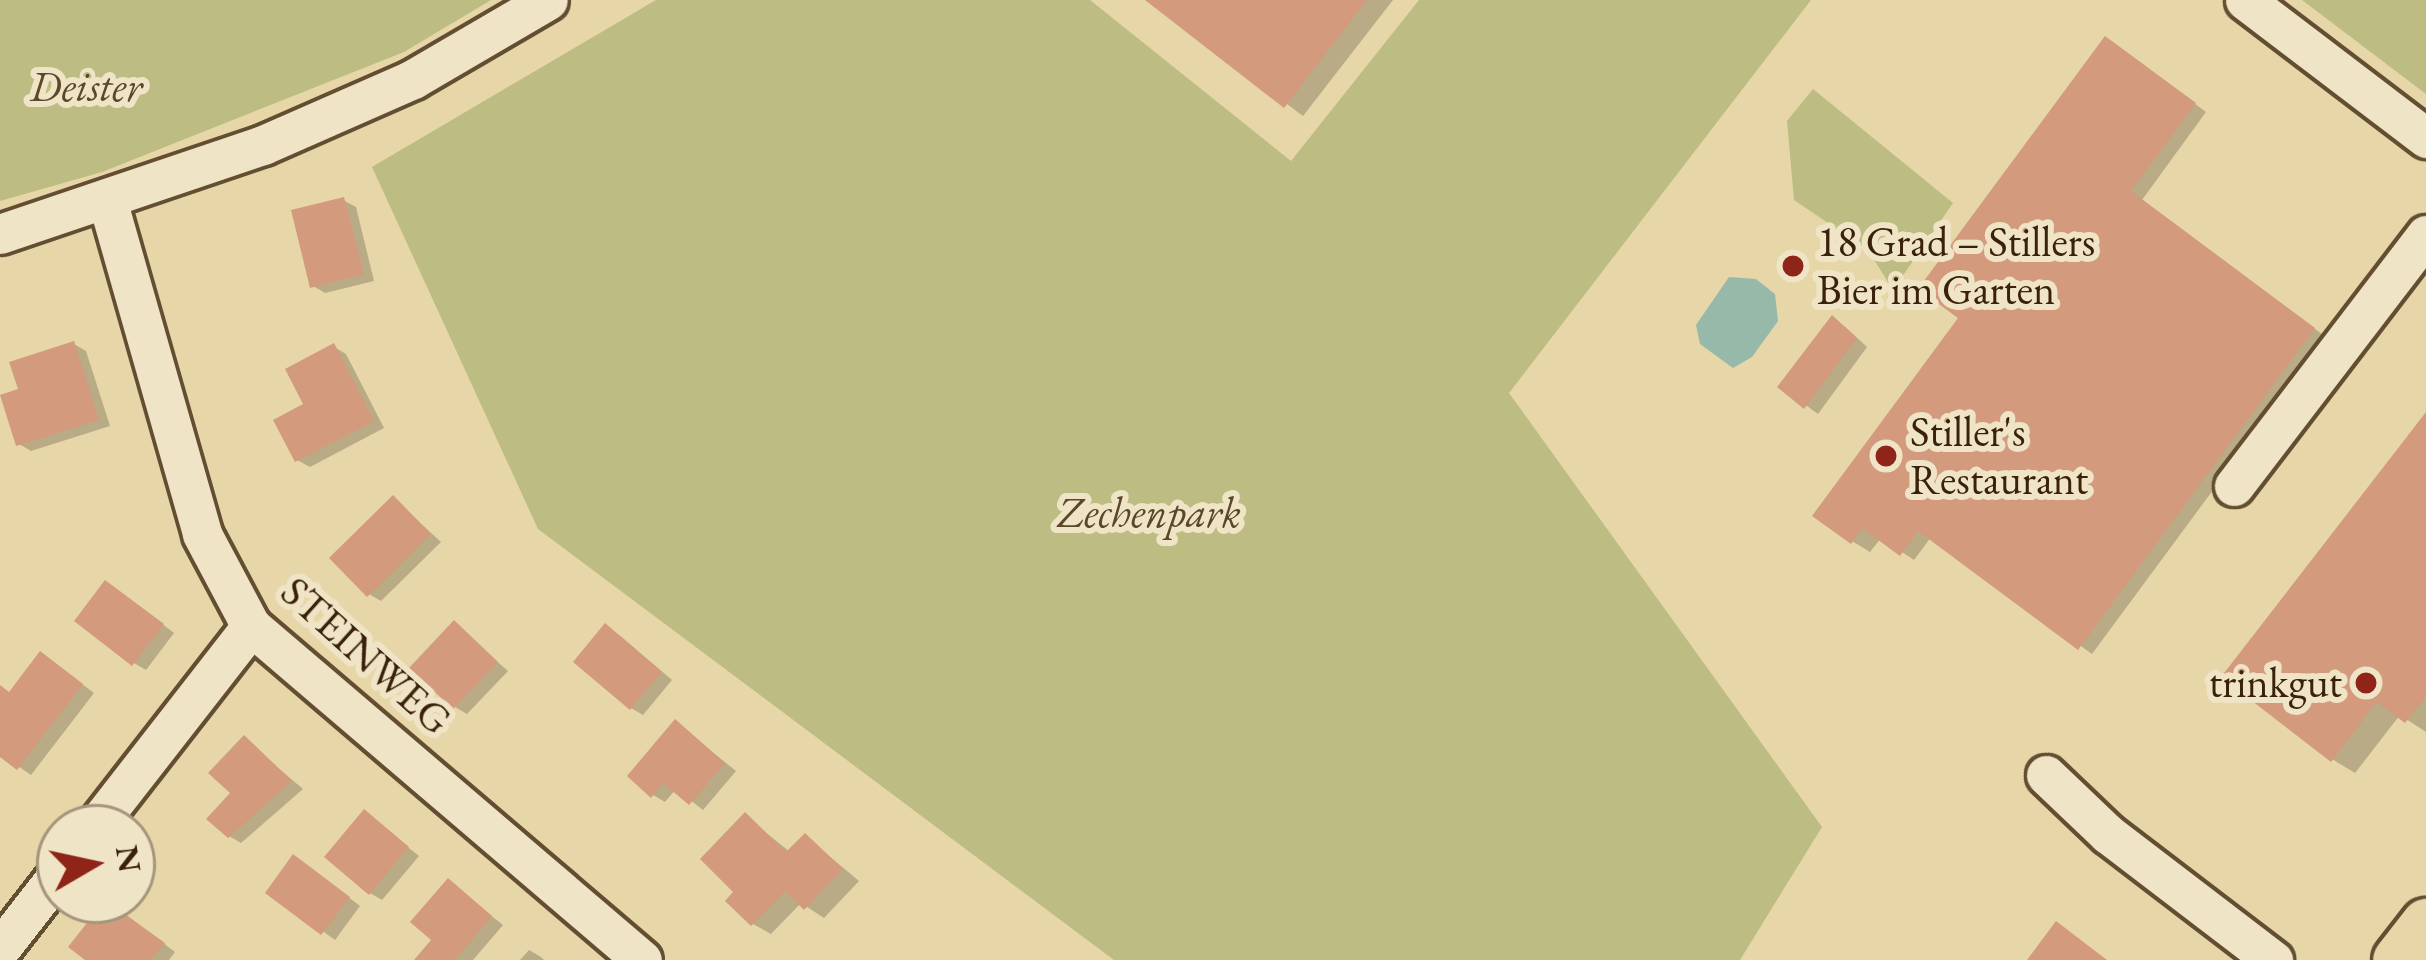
<!DOCTYPE html>
<html>
<head>
<meta charset="utf-8">
<style>
  body { margin:0 }
  #map { position:relative; width:2426px; height:960px; overflow:hidden; background:#e6d6a8; font-family:"EB Garamond",serif }
  div>[style] { position:absolute }
  .green>* { inset:0; background:#bcbc83 }
  .water>* { inset:0; background:#96b9a9 }
  .shadow>* { inset:0; background:#0003 }
  .building>* { inset:0; background:#d39a7e }
  .roads { filter:drop-shadow(3px 0 #644e32) drop-shadow(-3px 0 #644e32) drop-shadow(0 3px #644e32) drop-shadow(0 -3px #644e32) }
  .minor>* { height:39px; margin:-19.5px; padding:0 19.5px; transform-origin:19.5px; border-radius:19.5px; background:#efe4c6 }
  .major>* { height:51px; margin:-25.5px; padding:0 25.5px; transform-origin:25.5px; border-radius:25.5px; background:#e6d6a8 }
  .dots>* { width:33px; height:33px; translate:-50% -50%; box-sizing:border-box; border:6px solid #efe4c6; border-radius:50% }
  span { translate:-50% -50%; white-space:nowrap; text-align:center; line-height:1.15; -webkit-text-stroke:12px #efe4c6; paint-order:stroke }
  .park-label { font-size:42px; color:#5a4828; font-style:italic }
  .poi-label { font-size:42px; color:#39210a }
  .left { translate:0 -50%; text-align:left }
  .right { translate:-100% -50%; text-align:right }
  .street-label { font-size:42px; color:#39210a }
  .north { position:absolute; left:36px; top:804px; width:120px; height:120px; box-sizing:border-box; background:#efe4c6; border:3px solid #a6967b; border-radius:50%; rotate:81deg; font-size:33px; font-weight:700; line-height:48px; text-align:center; color:#39210a }
  .north::after { content:''; display:block; margin:auto; width:42px; height:54px; background:#8f2418; clip-path:polygon(50% 0,100% 100%,50% 72%,0 100%) }
</style>
</head>
<body>
<div id="map">
  <div class="green">
    <div style="clip-path:polygon(0 0,491px 0,404px 52px,102px 172px,0 201px)"></div>
    <div style="clip-path:polygon(656px 0,1090px 0,1291px 161px,1419px 0,1811px 0,1509px 393px,1822px 827px,1740px 960px,1114px 960px,538px 529px,372px 167px)"></div>
    <div style="clip-path:polygon(2302px 0,2426px 0,2426px 94px)"></div>
    <div style="clip-path:polygon(1813px 89px,1953px 203px,1893px 290px,1868px 250px,1794px 200px,1787px 121px)"></div>
  </div>
  <div class="water">
    <div style="clip-path:polygon(1729px 277px,1756px 279px,1775px 294px,1778px 321px,1752px 357px,1733px 368px,1700px 344px,1696px 325px)"></div>
  </div>
  <div class="shadow">
    <div style="clip-path:polygon(1149px 0,1393px 0,1303px 116px)"></div>
    <div style="clip-path:polygon(2117px 46px,2206px 112px,2142px 200px,2326px 337px,2092px 654px,1931px 537px,1914px 560px,1881px 538px,1870px 552px,1852px 541px,1962px 317px)"></div>
    <div style="clip-path:polygon(343px 200px,356px 207px,374px 281px,325px 293px,313px 286px)"></div>
    <div style="clip-path:polygon(1844px 326px,1867px 347px,1818px 414px,1781px 387px)"></div>
    <div style="clip-path:polygon(74px 344px,86px 351px,110px 426px,31px 451px,19px 444px,22px 391px)"></div>
    <div style="clip-path:polygon(334px 347px,346px 354px,384px 428px,310px 467px,297px 460px,307px 405px)"></div>
    <div style="clip-path:polygon(2426px 417px,2426px 732px,2400px 715px,2355px 773px,2332px 759px)"></div>
    <div style="clip-path:polygon(394px 499px,441px 542px,381px 601px,369px 594px)"></div>
    <div style="clip-path:polygon(118px 591px,174px 633px,146px 670px,134px 663px)"></div>
    <div style="clip-path:polygon(454px 624px,508px 671px,467px 714px,455px 707px)"></div>
    <div style="clip-path:polygon(618px 634px,672px 680px,643px 715px,631px 708px)"></div>
    <div style="clip-path:polygon(53px 662px,94px 693px,31px 775px,0 754px,0 688px,11px 695px)"></div>
    <div style="clip-path:polygon(676px 723px,736px 771px,703px 810px,676px 789px,665px 802px,653px 795px)"></div>
    <div style="clip-path:polygon(244px 739px,303px 789px,241px 843px,229px 836px)"></div>
    <div style="clip-path:polygon(365px 813px,419px 856px,382px 900px,370px 893px)"></div>
    <div style="clip-path:polygon(745px 816px,790px 852px,805px 836px,859px 881px,824px 918px,801px 903px,771px 934px,753px 924px,738px 891px)"></div>
    <div style="clip-path:polygon(306px 865px,360px 906px,335px 940px,269px 892px)"></div>
    <div style="clip-path:polygon(448px 882px,503px 925px,473px 960px,418px 960px,435px 940px)"></div>
    <div style="clip-path:polygon(108px 901px,175px 952px,169px 960px,89px 960px,72px 946px)"></div>
    <div style="clip-path:polygon(529px 950px,541px 957px,544px 960px,520px 960px)"></div>
  </div>
  <div class="building">
    <div style="clip-path:polygon(1145px 0,1367px 0,1284px 108px)"></div>
    <div style="clip-path:polygon(2105px 36px,2196px 103px,2131px 191px,2315px 328px,2078px 650px,1918px 531px,1900px 556px,1862px 528px,1851px 544px,1812px 516px,1958px 318px,1918px 289px)"></div>
    <div style="clip-path:polygon(344px 197px,364px 274px,310px 288px,291px 210px)"></div>
    <div style="clip-path:polygon(1832px 315px,1857px 338px,1804px 409px,1777px 387px)"></div>
    <div style="clip-path:polygon(74px 341px,99px 420px,16px 446px,0 395px,18px 389px,9px 362px)"></div>
    <div style="clip-path:polygon(334px 343px,374px 421px,295px 462px,273px 420px,303px 404px,285px 369px)"></div>
    <div style="clip-path:polygon(2426px 412px,2426px 697px,2405px 723px,2377px 702px,2331px 762px,2221px 677px)"></div>
    <div style="clip-path:polygon(393px 495px,431px 534px,367px 597px,329px 558px)"></div>
    <div style="clip-path:polygon(105px 580px,164px 624px,132px 666px,74px 621px)"></div>
    <div style="clip-path:polygon(454px 620px,498px 662px,453px 709px,409px 668px)"></div>
    <div style="clip-path:polygon(605px 623px,662px 672px,630px 710px,573px 662px)"></div>
    <div style="clip-path:polygon(40px 651px,83px 684px,17px 770px,0 757px,0 685px,9px 692px)"></div>
    <div style="clip-path:polygon(675px 719px,725px 763px,689px 805px,663px 783px,651px 798px,627px 776px)"></div>
    <div style="clip-path:polygon(244px 735px,292px 781px,228px 838px,206px 819px,230px 793px,208px 773px)"></div>
    <div style="clip-path:polygon(364px 809px,409px 847px,369px 895px,324px 857px)"></div>
    <div style="clip-path:polygon(745px 812px,786px 852px,805px 833px,843px 869px,804px 910px,785px 891px,751px 926px,725px 901px,733px 892px,700px 859px)"></div>
    <div style="clip-path:polygon(293px 854px,350px 897px,321px 935px,265px 893px)"></div>
    <div style="clip-path:polygon(448px 878px,492px 916px,455px 960px,414px 960px,431px 940px,410px 922px)"></div>
    <div style="clip-path:polygon(105px 900px,165px 943px,151px 960px,85px 960px,68px 947px)"></div>
    <div style="clip-path:polygon(2056px 921px,2107px 960px,2027px 960px)"></div>
  </div>
  <div class="roads">
    <div class="minor">
      <div style="left:2245px;top:0;width:228px;rotate:37.3deg"></div>
      <div style="left:108px;top:203px;width:344px;rotate:74.1deg"></div>
      <div style="left:202px;top:534px;width:104px;rotate:62deg"></div>
      <div style="left:251px;top:626px;width:514px;rotate:40.5deg"></div>
      <div style="left:0;top:234px;width:278px;rotate:-18.7deg"></div>
      <div style="left:263px;top:145px;width:164px;rotate:-23.7deg"></div>
      <div style="left:413px;top:79px;width:156px;rotate:-30.3deg"></div>
      <div style="left:2234px;top:486px;width:316px;rotate:-52.6deg"></div>
      <div style="left:2046px;top:775px;width:86px;rotate:43.6deg"></div>
      <div style="left:2108px;top:834px;width:208px;rotate:37.4deg"></div>
      <div style="left:94px;top:828px;width:256px;rotate:-52.1deg"></div>
      <div style="left:0;top:949px;width:98px;rotate:-52.1deg"></div>
    </div>
    <div class="major">
      <div style="left:2398px;top:960px;width:46px;rotate:-52.1deg"></div>
    </div>
  </div>
  <div class="dots">
    <div style="left:1793px;top:266px;background:#8f2418"></div>
    <div style="left:1886px;top:456px;background:#8f2418"></div>
    <div style="left:2366px;top:683px;background:#8f2418"></div>
  </div>
  <div class="park-label">
    <span style="left:86px;top:87px">Deister</span>
    <span style="left:1149px;top:513px">Zechenpark</span>
  </div>
  <div class="poi-label">
    <span class="left" style="left:1817px;top:266px">18 Grad – Stillers<br>Bier im Garten</span>
    <span class="left" style="left:1910px;top:456px">Stiller's<br>Restaurant</span>
    <span class="right" style="left:2342px;top:683px">trinkgut</span>
  </div>
  <div class="street-label">
    <span style="left:366px;top:656px;rotate:42deg">STEINWEG</span>
  </div>
  <div class="north">N</div>
</div>
</body>
</html>
